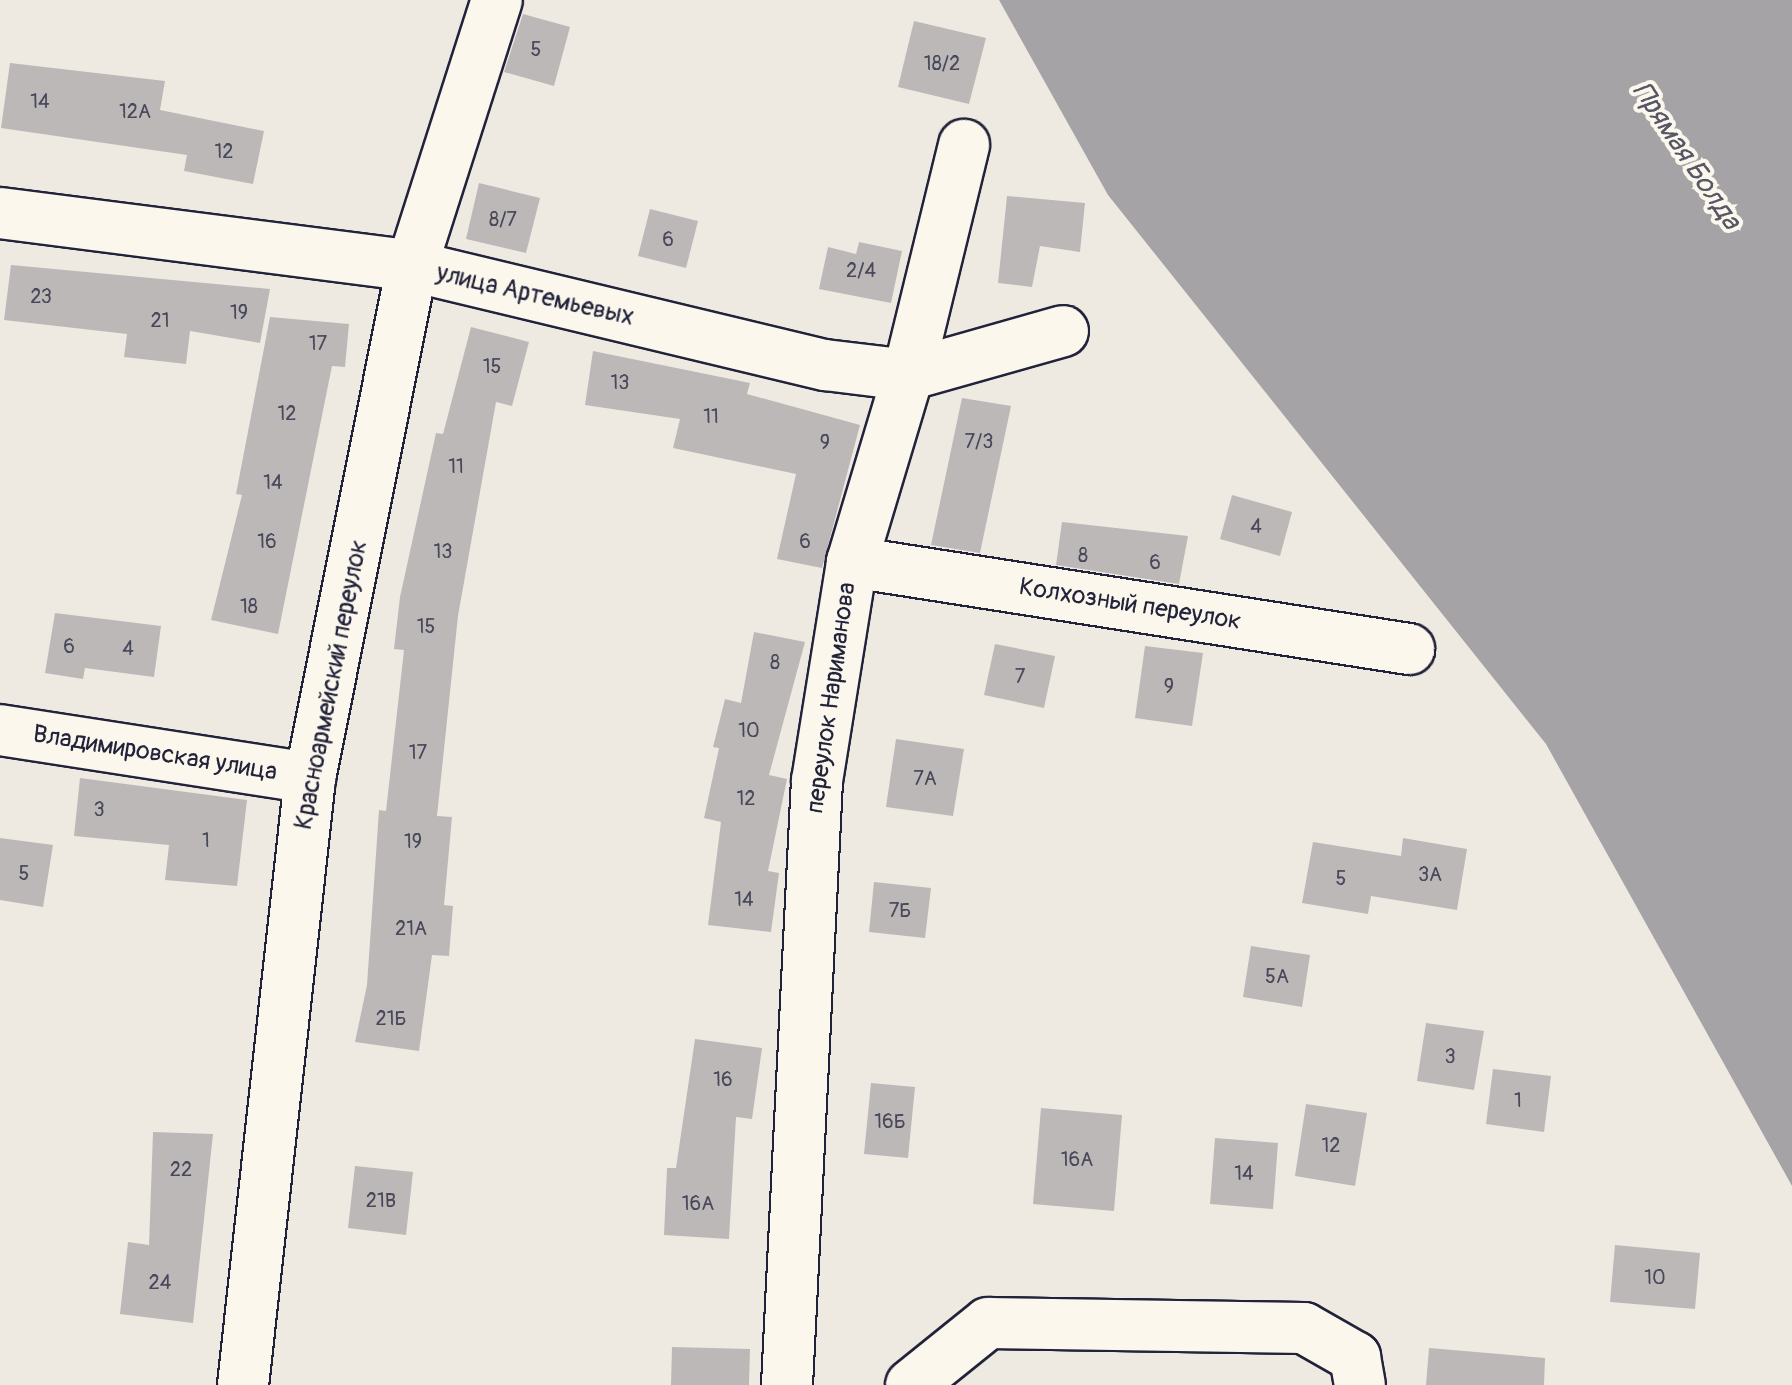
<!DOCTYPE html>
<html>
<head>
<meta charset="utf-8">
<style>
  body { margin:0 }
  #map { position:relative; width:1792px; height:1385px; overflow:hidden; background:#eeeae2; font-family:Pangolin,sans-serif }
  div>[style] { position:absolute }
  .water>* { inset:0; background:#a6a3a7 }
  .building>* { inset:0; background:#bcb8b8 }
  .roads { filter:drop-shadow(2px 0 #22223b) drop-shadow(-2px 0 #22223b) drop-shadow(0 2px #22223b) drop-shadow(0 -2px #22223b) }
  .street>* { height:50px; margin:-25px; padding:0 25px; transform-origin:25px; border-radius:25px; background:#fbf7ec }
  span { translate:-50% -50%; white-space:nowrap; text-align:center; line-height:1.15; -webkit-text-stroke:8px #fbf7ec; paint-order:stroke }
  .number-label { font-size:20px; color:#48485a }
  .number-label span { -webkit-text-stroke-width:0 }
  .street-label { font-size:25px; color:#22223b }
  .water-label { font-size:28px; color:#575666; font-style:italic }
</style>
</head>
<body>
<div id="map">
  <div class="water">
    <div style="clip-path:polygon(999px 0,1792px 0,1792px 1186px,1546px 744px,1108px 195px)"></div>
  </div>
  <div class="building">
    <div style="clip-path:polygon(523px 14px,570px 27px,554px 86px,504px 72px)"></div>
    <div style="clip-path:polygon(914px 21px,986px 38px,969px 104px,898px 87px)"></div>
    <div style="clip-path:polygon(10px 63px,165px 81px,160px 110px,264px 131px,253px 184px,184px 171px,187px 155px,1px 128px)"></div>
    <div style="clip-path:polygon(479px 183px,540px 198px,526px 253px,466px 239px)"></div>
    <div style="clip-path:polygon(1007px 196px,1085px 203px,1080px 252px,1040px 246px,1032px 287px,998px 283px)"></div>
    <div style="clip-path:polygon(650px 209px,698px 221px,686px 268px,638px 256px)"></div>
    <div style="clip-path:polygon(859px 242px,902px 251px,891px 303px,819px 289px,828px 247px,856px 254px)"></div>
    <div style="clip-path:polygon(11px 265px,270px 289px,260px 343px,190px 331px,186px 364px,124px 357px,127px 334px,4px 320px)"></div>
    <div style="clip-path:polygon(270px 317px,349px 324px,345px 367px,332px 366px,278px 634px,211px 620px,242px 495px,236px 494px)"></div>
    <div style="clip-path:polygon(471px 327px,529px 342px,512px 406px,496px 402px,458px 616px,437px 816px,452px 817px,444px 905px,453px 906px,449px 956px,432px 955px,419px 1051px,355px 1042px,367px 985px,379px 810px,386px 811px,404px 650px,394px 649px,400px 597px,436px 433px,443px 434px)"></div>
    <div style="clip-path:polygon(593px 351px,750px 383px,747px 394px,860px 425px,822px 568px,777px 559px,796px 474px,673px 448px,680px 419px,585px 405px)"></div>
    <div style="clip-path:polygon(962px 398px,1011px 406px,980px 553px,931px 545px)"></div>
    <div style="clip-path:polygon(1232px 495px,1292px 512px,1280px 556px,1220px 539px)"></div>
    <div style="clip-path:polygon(1062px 522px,1188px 536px,1179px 584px,1056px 565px)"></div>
    <div style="clip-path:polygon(55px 613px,161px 626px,154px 677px,85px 668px,83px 679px,45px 673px)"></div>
    <div style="clip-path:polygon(754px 632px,805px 642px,769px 775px,787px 779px,768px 871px,779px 873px,771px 932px,708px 925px,721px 822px,704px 818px,719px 748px,713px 747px,725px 699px,741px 703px)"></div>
    <div style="clip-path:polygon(995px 644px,1055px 656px,1044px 708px,984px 695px)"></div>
    <div style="clip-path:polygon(1145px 646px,1203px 653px,1192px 726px,1135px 718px)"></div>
    <div style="clip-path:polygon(896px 739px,964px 749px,953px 816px,886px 807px)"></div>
    <div style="clip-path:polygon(80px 778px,247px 800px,237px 886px,165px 880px,169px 845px,74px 836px)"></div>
    <div style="clip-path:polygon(0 838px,53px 845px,43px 907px,0 900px)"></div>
    <div style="clip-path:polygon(1403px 838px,1467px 849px,1457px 910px,1371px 896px,1368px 914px,1302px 903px,1313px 842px,1401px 856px)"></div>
    <div style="clip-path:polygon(874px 882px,931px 888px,925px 938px,869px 932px)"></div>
    <div style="clip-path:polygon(1251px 946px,1310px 955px,1302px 1007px,1243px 997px)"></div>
    <div style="clip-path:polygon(1426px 1023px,1484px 1031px,1474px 1090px,1417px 1081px)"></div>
    <div style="clip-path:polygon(695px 1039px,762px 1048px,752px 1119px,736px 1117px,729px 1239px,664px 1235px,667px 1168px,676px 1168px)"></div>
    <div style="clip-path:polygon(1493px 1069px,1551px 1076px,1544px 1132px,1486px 1124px)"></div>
    <div style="clip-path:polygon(871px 1083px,915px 1087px,908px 1158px,864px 1154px)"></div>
    <div style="clip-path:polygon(1306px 1104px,1367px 1113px,1355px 1186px,1295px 1176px)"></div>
    <div style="clip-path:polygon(1041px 1108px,1122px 1115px,1114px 1211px,1033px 1204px)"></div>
    <div style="clip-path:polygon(153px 1132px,213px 1134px,193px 1323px,120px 1314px,128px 1242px,149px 1245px)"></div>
    <div style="clip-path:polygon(1215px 1138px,1278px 1143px,1273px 1209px,1210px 1204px)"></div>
    <div style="clip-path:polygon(355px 1166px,413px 1172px,406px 1235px,348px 1228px)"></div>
    <div style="clip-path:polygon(1615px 1245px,1700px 1253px,1695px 1309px,1610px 1302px)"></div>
    <div style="clip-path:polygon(672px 1347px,750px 1349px,749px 1385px,671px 1385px)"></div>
    <div style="clip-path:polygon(1429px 1348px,1545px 1358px,1544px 1385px,1426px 1385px)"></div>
  </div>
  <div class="roads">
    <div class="street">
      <div style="left:0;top:213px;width:415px;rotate:7.3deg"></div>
      <div style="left:412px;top:266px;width:425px;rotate:13.5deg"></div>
      <div style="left:825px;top:365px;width:84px;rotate:6.9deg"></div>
      <div style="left:908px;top:375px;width:161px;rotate:-15.8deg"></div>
      <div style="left:852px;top:562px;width:564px;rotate:8.88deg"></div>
      <div style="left:0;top:730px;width:314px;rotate:8.8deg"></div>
      <div style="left:243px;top:1385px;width:611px;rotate:-83.7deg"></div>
      <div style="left:310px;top:778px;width:522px;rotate:-78.73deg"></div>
      <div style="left:412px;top:266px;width:279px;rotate:-72.3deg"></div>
      <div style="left:787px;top:1385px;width:605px;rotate:-87.16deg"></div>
      <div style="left:817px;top:781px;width:222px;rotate:-80.9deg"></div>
      <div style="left:852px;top:562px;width:195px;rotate:-73.3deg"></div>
      <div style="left:908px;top:375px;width:237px;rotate:-76.3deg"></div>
      <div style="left:911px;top:1385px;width:99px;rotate:-38.8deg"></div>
      <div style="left:988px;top:1323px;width:316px;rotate:0.9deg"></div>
      <div style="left:1304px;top:1328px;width:59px;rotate:29.6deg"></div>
      <div style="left:1355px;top:1357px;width:28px;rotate:80deg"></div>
    </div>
  </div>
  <div class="number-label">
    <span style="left:536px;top:49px">5</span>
    <span style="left:942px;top:63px">18/2</span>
    <span style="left:40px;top:101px">14</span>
    <span style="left:135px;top:111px">12А</span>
    <span style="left:224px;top:151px">12</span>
    <span style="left:503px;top:219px">8/7</span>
    <span style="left:668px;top:239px">6</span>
    <span style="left:861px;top:270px">2/4</span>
    <span style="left:41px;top:296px">23</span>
    <span style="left:239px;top:312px">19</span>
    <span style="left:160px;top:320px">21</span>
    <span style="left:318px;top:343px">17</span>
    <span style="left:492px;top:366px">15</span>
    <span style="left:620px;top:382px">13</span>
    <span style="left:287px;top:413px">12</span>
    <span style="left:711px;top:416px">11</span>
    <span style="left:979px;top:441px">7/3</span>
    <span style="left:825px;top:442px">9</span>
    <span style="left:456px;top:466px">11</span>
    <span style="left:273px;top:482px">14</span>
    <span style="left:1256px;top:526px">4</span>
    <span style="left:267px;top:541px">16</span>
    <span style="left:805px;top:541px">6</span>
    <span style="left:443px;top:551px">13</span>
    <span style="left:1083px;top:555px">8</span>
    <span style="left:1155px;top:562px">6</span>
    <span style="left:249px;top:606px">18</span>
    <span style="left:426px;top:626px">15</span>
    <span style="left:69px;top:646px">6</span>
    <span style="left:128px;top:648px">4</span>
    <span style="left:775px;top:662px">8</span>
    <span style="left:1020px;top:676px">7</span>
    <span style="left:1169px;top:686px">9</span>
    <span style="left:749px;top:730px">10</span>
    <span style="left:418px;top:752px">17</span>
    <span style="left:925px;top:778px">7А</span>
    <span style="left:746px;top:798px">12</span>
    <span style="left:99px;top:809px">3</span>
    <span style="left:206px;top:840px">1</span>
    <span style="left:413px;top:841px">19</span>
    <span style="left:24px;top:873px">5</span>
    <span style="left:1430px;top:874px">3А</span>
    <span style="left:1341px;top:878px">5</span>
    <span style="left:744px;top:899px">14</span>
    <span style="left:900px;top:910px">7Б</span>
    <span style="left:411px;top:928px">21А</span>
    <span style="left:1277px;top:976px">5А</span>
    <span style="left:391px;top:1018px">21Б</span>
    <span style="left:1450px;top:1056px">3</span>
    <span style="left:723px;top:1079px">16</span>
    <span style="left:1518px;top:1100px">1</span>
    <span style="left:890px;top:1121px">16Б</span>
    <span style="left:1331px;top:1145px">12</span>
    <span style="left:1077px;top:1159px">16А</span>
    <span style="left:181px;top:1169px">22</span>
    <span style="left:1244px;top:1173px">14</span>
    <span style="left:381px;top:1200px">21В</span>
    <span style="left:698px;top:1203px">16А</span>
    <span style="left:1655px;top:1277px">10</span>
    <span style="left:160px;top:1282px">24</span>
  </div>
  <div class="street-label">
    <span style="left:535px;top:296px;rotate:13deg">улица Артемьевых</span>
    <span style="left:1130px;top:605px;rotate:9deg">Колхозный переулок</span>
    <span style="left:332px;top:685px;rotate:-79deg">Красноармейский переулок</span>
    <span style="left:832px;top:698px;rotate:-82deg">переулок Нариманова</span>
    <span style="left:155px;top:754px;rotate:9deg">Владимировская улица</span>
  </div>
  <div class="water-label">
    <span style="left:1686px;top:156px;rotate:56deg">Прямая Болда</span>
  </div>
</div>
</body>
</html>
